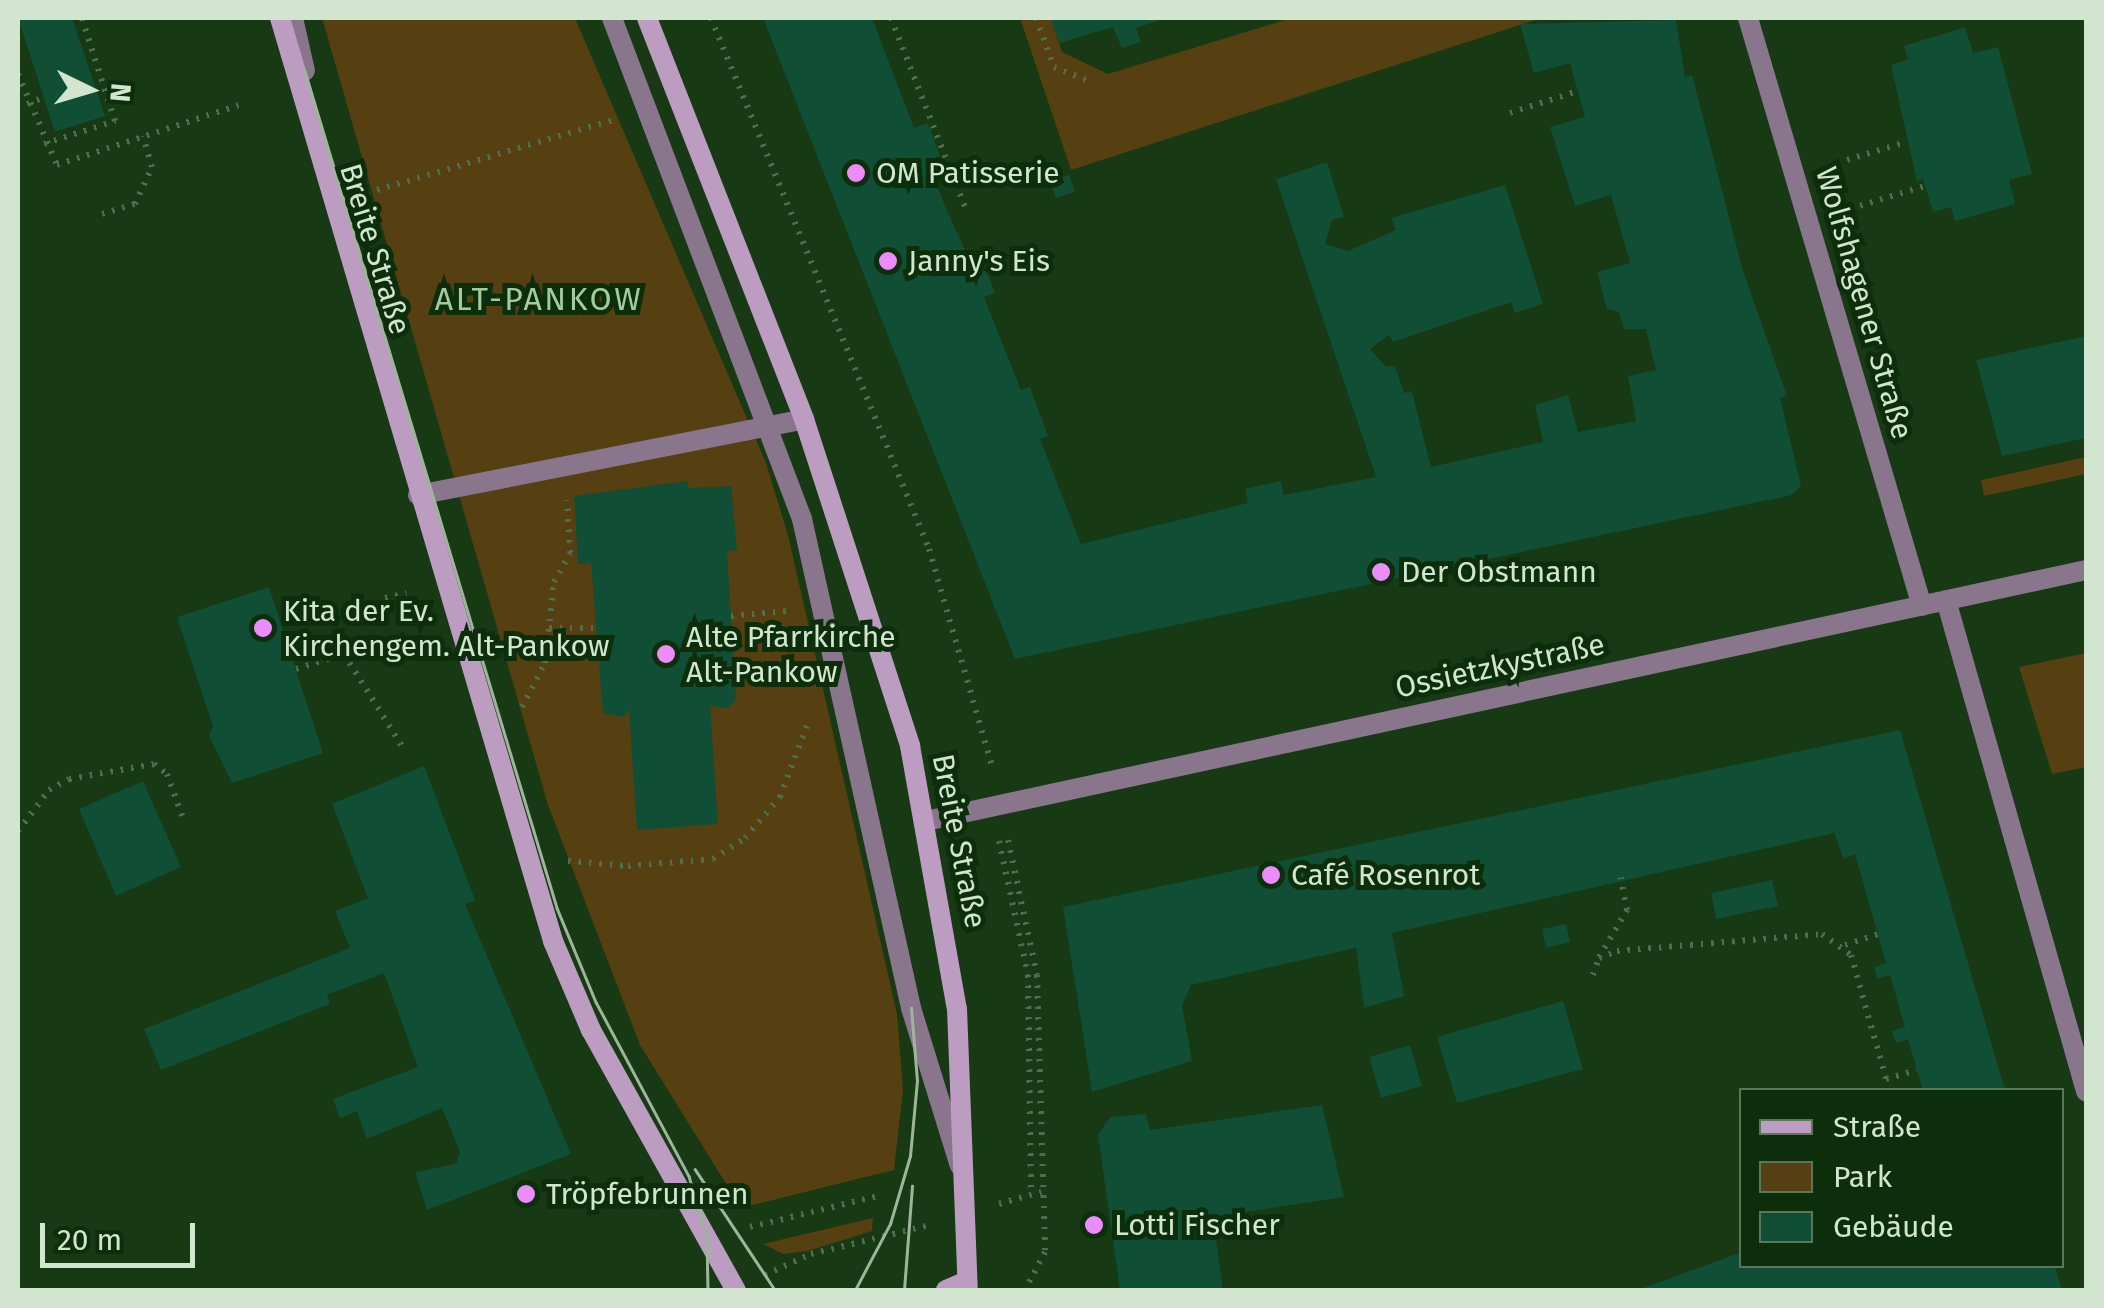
<!DOCTYPE html>
<html>
<head>
<meta charset="utf-8">
<style>
  body { margin:0 }
  #map { position:relative; width:2104px; height:1308px; overflow:hidden; background:#173914; font-family:"Fira Sans",sans-serif }
  div>[style] { position:absolute }
  .green>* { inset:0; background:#563f10 }
  .building>* { inset:0; background:#104e36 }
  .path>* { height:6px; margin-top:-3px; transform-origin:0; background:repeating-linear-gradient(90deg,#506d4d 0 2.5px,transparent 0 10.5px) }
  .service>* { height:20px; margin:-10px; padding:0 10px; transform-origin:10px; border-radius:10px; background:#89758c }
  .minor>* { height:20px; margin:-10px; padding:0 10px; transform-origin:10px; border-radius:10px; background:#89758c }
  .secondary>* { height:20px; margin:-10px; padding:0 10px; transform-origin:10px; border-radius:10px; background:#bc9cc1 }
  .tram>* { height:2.5px; margin:-1.25px; padding:0 1.25px; transform-origin:1.25px; border-radius:1.25px; background:#9eb59b }
  .dots>* { width:28px; height:28px; translate:-50% -50%; box-sizing:border-box; border:5px solid #0c2e0a; border-radius:50% }
  span { translate:-50% -50%; white-space:nowrap; text-align:center; line-height:1.15; -webkit-text-stroke:10px #0c2e0a; paint-order:stroke }
  .poi-label { font-size:30px; color:#d2e5cf }
  .left { translate:0 -50%; text-align:left }
  .street-label { font-size:30px; color:#d2e5cf }
  .neighbourhood-label { font-size:32px; color:#a4cb9f; letter-spacing:2.5px }
  .frame { position:absolute; inset:0; border:20px solid #d2e5cf; pointer-events:none }
  .legend { position:absolute; left:1739px; top:1088px; width:325px; height:180px; box-sizing:border-box; background:#0c2e0a; border:2px solid #5b7759; margin:0; padding:12px 18px; list-style:none; font-size:30px; color:#d2e5cf }
  .legend li { display:flex; align-items:center; gap:20px; height:50px }
  .legend b { width:50px; border:2px solid #5b7759 }
  .north { position:absolute; left:40px; top:40px; width:100px; height:100px; -webkit-text-stroke:8px #0c2e0a; paint-order:stroke; rotate:95deg; font-size:28px; font-weight:700; line-height:40px; text-align:center; color:#d2e5cf }
  .north::after { content:''; display:block; margin:auto; width:35px; height:45px; background:#d2e5cf; clip-path:polygon(50% 0,100% 100%,50% 72%,0 100%) }
  .scale { position:absolute; left:40px; top:1223px; width:155px; height:45px; box-sizing:border-box; border:5px solid #d2e5cf; border-top:0; padding-left:12px; font-size:30px; line-height:35px; white-space:nowrap; color:#d2e5cf; -webkit-text-stroke:8px #0c2e0a; paint-order:stroke }
</style>
</head>
<body>
<div id="map">
  <div class="green">
    <div style="clip-path:polygon(322px 18px,575px 18px,766px 463px,788px 535px,897px 1014px,903px 1090px,894px 1170px,741px 1208px,640px 1045px,548px 805px)"></div>
    <div style="clip-path:polygon(1020px 18px,1051px 18px,1062px 52px,1108px 74px,1292px 18px,1535px 20px,1071px 170px)"></div>
    <div style="clip-path:polygon(2086px 457px,2086px 474px,1984px 496px,1981px 480px)"></div>
    <div style="clip-path:polygon(2086px 653px,2086px 767px,2052px 774px,2019px 667px)"></div>
    <div style="clip-path:polygon(873px 1218px,872px 1231px,808px 1251px,783px 1254px,763px 1244px)"></div>
  </div>
  <div class="building">
    <div style="clip-path:polygon(18px 18px,72px 18px,105px 116px,55px 132px)"></div>
    <div style="clip-path:polygon(763px 18px,872px 18px,914px 128px,928px 123px,940px 156px,927px 161px,948px 213px,971px 263px,982px 259px,995px 293px,984px 297px,1021px 390px,1030px 387px,1048px 436px,1040px 439px,1081px 544px,1248px 503px,1245px 489px,1281px 481px,1284px 495px,1376px 477px,1276px 179px,1327px 162px,1344px 217px,1332px 220px,1325px 244px,1348px 251px,1396px 230px,1391px 218px,1505px 185px,1543px 304px,1515px 313px,1511px 302px,1393px 342px,1389px 335px,1370px 349px,1386px 367px,1395px 366px,1404px 393px,1412px 391px,1431px 467px,1543px 442px,1535px 405px,1568px 395px,1578px 432px,1636px 421px,1628px 376px,1656px 370px,1646px 329px,1624px 329px,1619px 312px,1607px 309px,1597px 272px,1630px 263px,1611px 195px,1575px 206px,1550px 127px,1585px 117px,1570px 63px,1534px 73px,1520px 24px,1676px 20px,1685px 77px,1692px 75px,1743px 271px,1787px 396px,1780px 398px,1801px 485px,1792px 495px,1015px 659px)"></div>
    <div style="clip-path:polygon(1051px 18px,1166px 18px,1136px 28px,1141px 42px,1122px 48px,1113px 27px,1059px 43px)"></div>
    <div style="clip-path:polygon(1965px 27px,1973px 53px,1998px 47px,2032px 174px,2009px 180px,2015px 204px,1955px 221px,1951px 207px,1933px 212px,1923px 179px,1917px 181px,1891px 65px,1908px 59px,1904px 46px)"></div>
    <div style="clip-path:polygon(1069px 175px,1075px 192px,1056px 198px,1049px 181px)"></div>
    <div style="clip-path:polygon(2086px 336px,2086px 438px,2002px 456px,1976px 360px)"></div>
    <div style="clip-path:polygon(687px 481px,688px 488px,731px 486px,737px 550px,727px 551px,736px 700px,728px 708px,710px 706px,718px 824px,637px 830px,629px 710px,623px 717px,603px 713px,591px 563px,578px 564px,574px 496px)"></div>
    <div style="clip-path:polygon(269px 587px,323px 753px,232px 783px,209px 736px,213px 726px,177px 617px)"></div>
    <div style="clip-path:polygon(1900px 730px,2005px 1090px,1923px 1090px,1908px 1039px,1896px 1043px,1892px 1031px,1905px 1027px,1890px 975px,1877px 979px,1874px 967px,1886px 963px,1855px 854px,1844px 859px,1834px 833px,1392px 933px,1404px 996px,1364px 1008px,1356px 948px,1191px 985px,1182px 1005px,1192px 1061px,1092px 1092px,1063px 907px)"></div>
    <div style="clip-path:polygon(424px 766px,475px 900px,465px 904px,571px 1154px,427px 1210px,415px 1172px,456px 1164px,460px 1152px,442px 1108px,367px 1139px,357px 1111px,340px 1118px,333px 1099px,418px 1067px,384px 973px,327px 995px,330px 1004px,161px 1070px,144px 1029px,350px 948px,335px 911px,368px 898px,332px 804px)"></div>
    <div style="clip-path:polygon(143px 781px,181px 867px,116px 896px,79px 809px)"></div>
    <div style="clip-path:polygon(1772px 880px,1778px 906px,1716px 919px,1711px 893px)"></div>
    <div style="clip-path:polygon(1566px 924px,1570px 942px,1546px 948px,1542px 929px)"></div>
    <div style="clip-path:polygon(1563px 1001px,1583px 1069px,1457px 1103px,1437px 1037px)"></div>
    <div style="clip-path:polygon(1410px 1045px,1422px 1086px,1381px 1098px,1369px 1057px)"></div>
    <div style="clip-path:polygon(1322px 1105px,1344px 1197px,1213px 1217px,1223px 1290px,1120px 1290px,1098px 1135px,1110px 1117px,1146px 1114px,1150px 1130px)"></div>
    <div style="clip-path:polygon(1742px 1252px,1742px 1266px,2055px 1266px,2062px 1290px,1638px 1290px)"></div>
  </div>
  <div class="path">
    <div style="left:711px;top:18px;width:574px;rotate:67.68deg"></div>
    <div style="left:929px;top:549px;width:229px;rotate:73.8deg"></div>
    <div style="left:891px;top:18px;width:203px;rotate:68.6deg"></div>
    <div style="left:1036px;top:18px;width:52px;rotate:69.8deg"></div>
    <div style="left:1054px;top:67px;width:35px;rotate:22deg"></div>
    <div style="left:18px;top:74px;width:99px;rotate:66.8deg"></div>
    <div style="left:57px;top:165px;width:191px;rotate:-18.3deg"></div>
    <div style="left:27px;top:104px;width:17px;rotate:-21deg"></div>
    <div style="left:1510px;top:113px;width:71px;rotate:-17.9deg"></div>
    <div style="left:44px;top:144px;width:75px;rotate:-17.9deg"></div>
    <div style="left:115px;top:121px;width:108px;rotate:-107.8deg"></div>
    <div style="left:1837px;top:163px;width:72px;rotate:-16.9deg"></div>
    <div style="left:367px;top:193px;width:258px;rotate:-16.5deg"></div>
    <div style="left:1850px;top:209px;width:78px;rotate:-17deg"></div>
    <div style="left:102px;top:214px;width:34px;rotate:-17deg"></div>
    <div style="left:135px;top:204px;width:41px;rotate:-65.3deg"></div>
    <div style="left:152px;top:167px;width:32px;rotate:-106deg"></div>
    <div style="left:385px;top:598px;width:22px;rotate:-13deg"></div>
    <div style="left:731px;top:616px;width:56px;rotate:-5.1deg"></div>
    <div style="left:549px;top:628px;width:47px"></div>
    <div style="left:296px;top:669px;width:50px;rotate:-17.4deg"></div>
    <div style="left:344px;top:654px;width:115px;rotate:57.8deg"></div>
    <div style="left:522px;top:707px;width:50px;rotate:-62.4deg"></div>
    <div style="left:545px;top:663px;width:81px;rotate:-83.7deg"></div>
    <div style="left:554px;top:582px;width:33px;rotate:-61deg"></div>
    <div style="left:570px;top:553px;width:53px;rotate:-93.2deg"></div>
    <div style="left:18px;top:831px;width:51px;rotate:-52.9deg"></div>
    <div style="left:49px;top:790px;width:23px;rotate:-29deg"></div>
    <div style="left:69px;top:779px;width:86px;rotate:-10deg"></div>
    <div style="left:154px;top:764px;width:16px;rotate:38deg"></div>
    <div style="left:167px;top:774px;width:50px;rotate:70.1deg"></div>
    <div style="left:1008px;top:840px;width:138px;rotate:77.9deg"></div>
    <div style="left:1037px;top:975px;width:277px;rotate:88.3deg"></div>
    <div style="left:1045px;top:1252px;width:43px;rotate:117.8deg"></div>
    <div style="left:999px;top:841px;width:137px;rotate:77.8deg"></div>
    <div style="left:1028px;top:975px;width:220px;rotate:89.2deg"></div>
    <div style="left:568px;top:861px;width:60px;rotate:4.8deg"></div>
    <div style="left:628px;top:866px;width:85px;rotate:-4.7deg"></div>
    <div style="left:713px;top:859px;width:38px;rotate:-33deg"></div>
    <div style="left:745px;top:838px;width:54px;rotate:-49.5deg"></div>
    <div style="left:780px;top:797px;width:79px;rotate:-69.3deg"></div>
    <div style="left:1845px;top:945px;width:35px;rotate:-18deg"></div>
    <div style="left:1599px;top:957px;width:55px;rotate:-59.2deg"></div>
    <div style="left:1627px;top:910px;width:33px;rotate:-101deg"></div>
    <div style="left:1593px;top:975px;width:18px;rotate:-71deg"></div>
    <div style="left:1599px;top:958px;width:19px;rotate:-21deg"></div>
    <div style="left:1617px;top:951px;width:206px;rotate:-4.7deg"></div>
    <div style="left:1822px;top:934px;width:36px;rotate:36deg"></div>
    <div style="left:1851px;top:955px;width:129px;rotate:74.2deg"></div>
    <div style="left:1886px;top:1079px;width:32px;rotate:-16deg"></div>
    <div style="left:999px;top:1204px;width:44px;rotate:-15.9deg"></div>
    <div style="left:750px;top:1227px;width:136px;rotate:-13.6deg"></div>
    <div style="left:765px;top:1275px;width:51px;rotate:-24.5deg"></div>
    <div style="left:811px;top:1254px;width:122px;rotate:-13.7deg"></div>
  </div>
  <div class="service">
    <div style="left:293px;top:18px;width:54px;rotate:77.2deg"></div>
    <div style="left:612px;top:18px;width:536px;rotate:69.23deg"></div>
    <div style="left:802px;top:519px;width:501px;rotate:77.43deg"></div>
    <div style="left:911px;top:1008px;width:165px;rotate:72.8deg"></div>
    <div style="left:418px;top:495px;width:393px;rotate:-11.1deg"></div>
  </div>
  <div class="minor">
    <div style="left:1748px;top:18px;width:613px;rotate:73.52deg"></div>
    <div style="left:1946px;top:600px;width:511px;rotate:74.09deg"></div>
    <div style="left:926px;top:821px;width:1187px;rotate:-12.21deg"></div>
  </div>
  <div class="secondary">
    <div style="left:280px;top:18px;width:963px;rotate:73.52deg"></div>
    <div style="left:553px;top:941px;width:97px;rotate:66.9deg"></div>
    <div style="left:591px;top:1030px;width:298px;rotate:60.9deg"></div>
    <div style="left:647px;top:18px;width:431px;rotate:68.6deg"></div>
    <div style="left:804px;top:419px;width:344px;rotate:72deg"></div>
    <div style="left:910px;top:746px;width:267px;rotate:79.9deg"></div>
    <div style="left:957px;top:1009px;width:281px;rotate:87.8deg"></div>
    <div style="left:946px;top:1290px;width:23px;rotate:-23deg"></div>
  </div>
  <div class="tram">
    <div style="left:305px;top:71px;width:874px;rotate:73.24deg"></div>
    <div style="left:557px;top:908px;width:102px;rotate:67.5deg"></div>
    <div style="left:596px;top:1002px;width:197px;rotate:61.9deg"></div>
    <div style="left:689px;top:1176px;width:65px;rotate:73.8deg"></div>
    <div style="left:707px;top:1238px;width:52px;rotate:88.9deg"></div>
    <div style="left:695px;top:1169px;width:145px;rotate:56.5deg"></div>
    <div style="left:855px;top:1290px;width:75px;rotate:-62.1deg"></div>
    <div style="left:890px;top:1224px;width:71px;rotate:-73.6deg"></div>
    <div style="left:910px;top:1156px;width:75px;rotate:-84.7deg"></div>
    <div style="left:917px;top:1081px;width:73px;rotate:-94.7deg"></div>
    <div style="left:904px;top:1290px;width:104px;rotate:-85.6deg"></div>
  </div>
  <div class="dots">
    <div style="left:856px;top:173px;background:#ec8cfb"></div>
    <div style="left:888px;top:261px;background:#ec8cfb"></div>
    <div style="left:1381px;top:572px;background:#ec8cfb"></div>
    <div style="left:263px;top:628px;background:#ec8cfb"></div>
    <div style="left:666px;top:654px;background:#ec8cfb"></div>
    <div style="left:1271px;top:875px;background:#ec8cfb"></div>
    <div style="left:526px;top:1194px;background:#ec8cfb"></div>
    <div style="left:1094px;top:1225px;background:#ec8cfb"></div>
  </div>
  <div class="poi-label">
    <span class="left" style="left:876px;top:173px">OM Patisserie</span>
    <span class="left" style="left:908px;top:261px">Janny's Eis</span>
    <span class="left" style="left:1401px;top:572px">Der Obstmann</span>
    <span class="left" style="left:283px;top:628px">Kita der Ev.<br>Kirchengem. Alt-Pankow</span>
    <span class="left" style="left:686px;top:654px">Alte Pfarrkirche<br>Alt-Pankow</span>
    <span class="left" style="left:1291px;top:875px">Café Rosenrot</span>
    <span class="left" style="left:546px;top:1194px">Tröpfebrunnen</span>
    <span class="left" style="left:1114px;top:1225px">Lotti Fischer</span>
  </div>
  <div class="street-label">
    <span style="left:375px;top:249px;rotate:73deg">Breite Straße</span>
    <span style="left:1864px;top:303px;rotate:74deg">Wolfshagener Straße</span>
    <span style="left:1500px;top:666px;rotate:-12deg">Ossietzkystraße</span>
    <span style="left:959px;top:841px;rotate:79deg">Breite Straße</span>
  </div>
  <div class="neighbourhood-label">
    <span style="left:539px;top:299px">ALT-PANKOW</span>
  </div>
  <div class="frame"></div>
  <ul class="legend">
  <li><b style="height:12px;background:#bc9cc1"></b>Straße</li>
  <li><b style="height:28px;background:#563f10"></b>Park</li>
  <li><b style="height:28px;background:#104e36"></b>Gebäude</li>
  </ul>
  <div class="north">N</div>
  <div class="scale">20 m</div>
</div>
</body>
</html>
